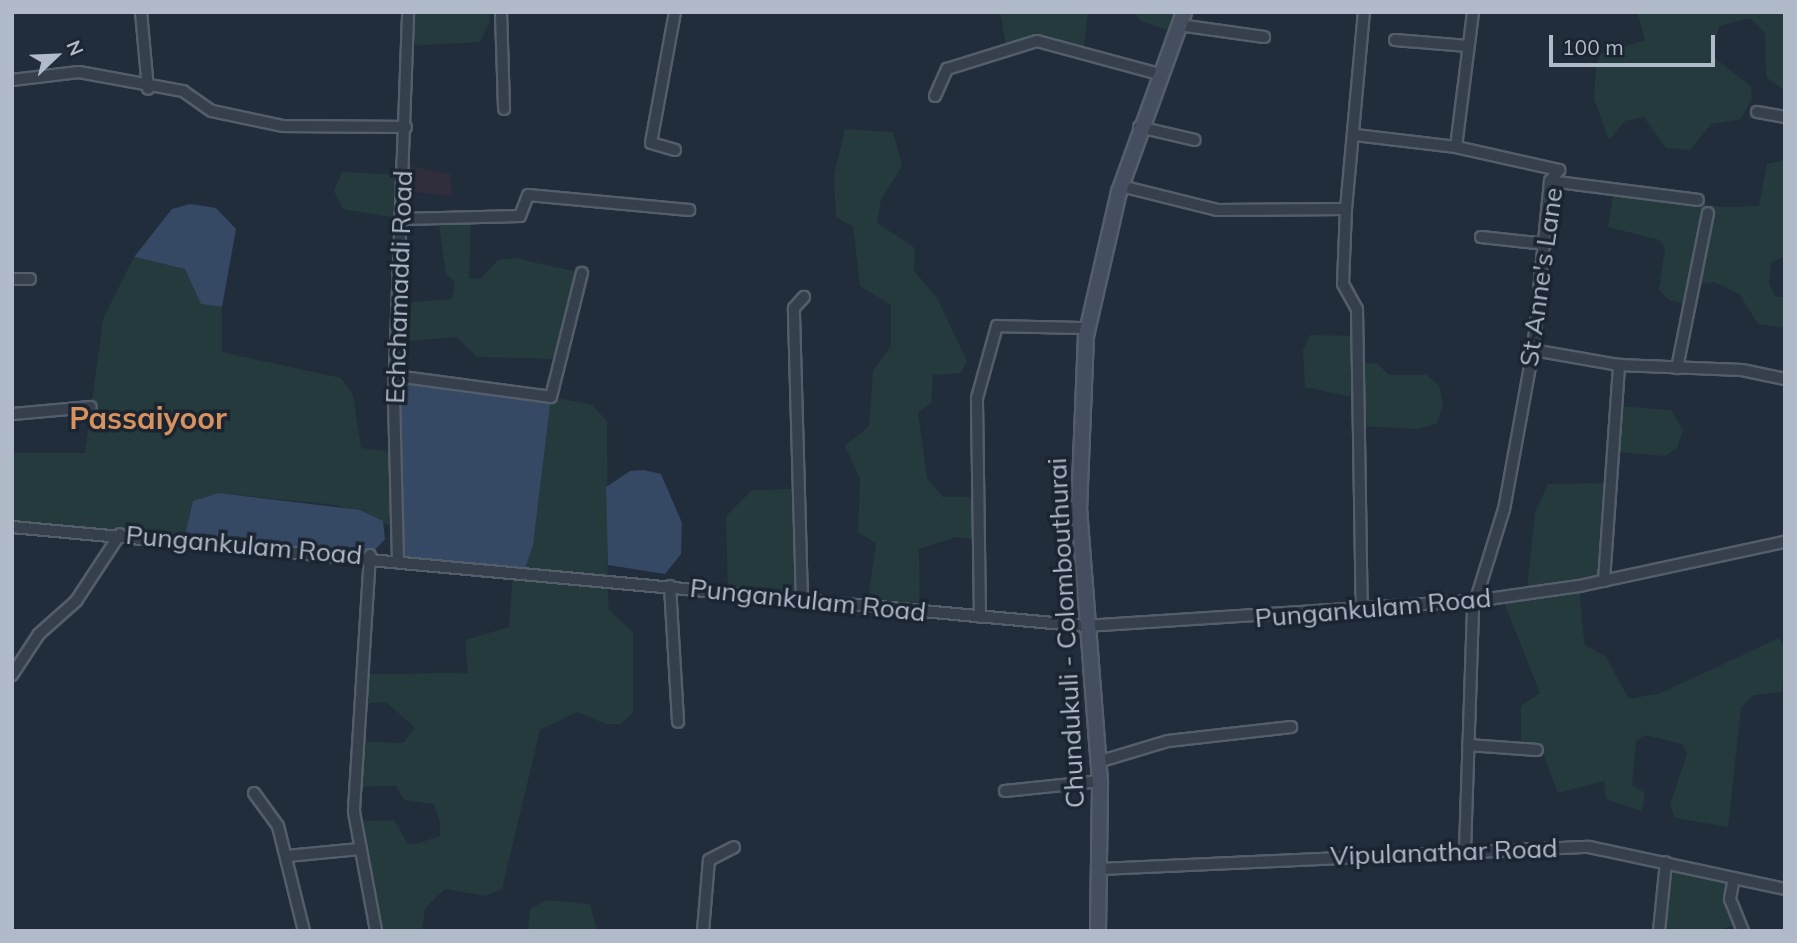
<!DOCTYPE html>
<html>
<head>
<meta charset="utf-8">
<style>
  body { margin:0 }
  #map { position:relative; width:1797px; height:943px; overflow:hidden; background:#222d3c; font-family:Mulish,sans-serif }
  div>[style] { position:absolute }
  .medical>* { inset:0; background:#302e3d }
  .green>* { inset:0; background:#243a3d }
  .water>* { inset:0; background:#354864 }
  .roads { filter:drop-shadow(2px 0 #545d6a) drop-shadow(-2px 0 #545d6a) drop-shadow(0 2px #545d6a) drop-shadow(0 -2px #545d6a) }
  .minor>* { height:10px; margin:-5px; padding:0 5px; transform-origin:5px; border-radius:5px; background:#363f4c }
  .secondary>* { height:14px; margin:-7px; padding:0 7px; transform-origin:7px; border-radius:7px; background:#444e5f }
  span { translate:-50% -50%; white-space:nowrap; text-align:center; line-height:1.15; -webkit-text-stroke:7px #1b2431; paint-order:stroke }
  .street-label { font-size:26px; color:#b1bac8 }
  .quarter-label { font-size:30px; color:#d7925d; font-weight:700 }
  .frame { position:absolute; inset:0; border:14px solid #b1bac8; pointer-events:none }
  .north { position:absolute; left:21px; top:21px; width:70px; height:70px; -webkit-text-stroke:5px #1b2431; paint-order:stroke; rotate:67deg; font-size:19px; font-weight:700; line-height:28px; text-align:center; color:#b1bac8 }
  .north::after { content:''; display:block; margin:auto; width:24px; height:32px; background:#b1bac8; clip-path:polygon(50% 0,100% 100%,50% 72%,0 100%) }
  .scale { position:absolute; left:1549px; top:35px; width:166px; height:32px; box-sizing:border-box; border:4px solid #b1bac8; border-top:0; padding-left:9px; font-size:21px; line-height:24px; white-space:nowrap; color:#b1bac8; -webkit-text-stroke:5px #1b2431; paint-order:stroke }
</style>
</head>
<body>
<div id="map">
  <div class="medical">
    <div style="clip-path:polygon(404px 165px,450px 174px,452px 196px,404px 191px)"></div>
  </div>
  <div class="green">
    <div style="clip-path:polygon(408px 12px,489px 12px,490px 21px,480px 42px,407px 46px)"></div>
    <div style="clip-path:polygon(1000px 12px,1088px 12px,1083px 53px,1037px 41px,1006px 46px)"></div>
    <div style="clip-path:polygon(1134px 12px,1184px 12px,1174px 32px,1141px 21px)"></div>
    <div style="clip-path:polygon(1637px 12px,1785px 12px,1785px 91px,1766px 77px,1765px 33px,1750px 18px,1719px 26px,1712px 56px,1751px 86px,1752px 98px,1741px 119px,1711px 124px,1690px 150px,1666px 148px,1644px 117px,1625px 121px,1609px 140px,1594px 99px,1596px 65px,1601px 54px,1645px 40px)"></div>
    <div style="clip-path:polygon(845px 129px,893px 132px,902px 166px,881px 200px,877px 223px,915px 248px,914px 271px,937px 298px,967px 361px,961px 373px,933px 375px,931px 403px,918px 412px,927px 478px,943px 497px,978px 497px,978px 540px,956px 537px,919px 549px,920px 613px,867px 607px,876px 543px,858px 532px,860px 479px,845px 446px,869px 426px,873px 371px,891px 346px,891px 305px,860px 286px,853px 227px,836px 217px,834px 175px)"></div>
    <div style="clip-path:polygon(1785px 160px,1785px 256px,1771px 263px,1769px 284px,1775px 296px,1785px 298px,1785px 328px,1758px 324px,1739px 294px,1715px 282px,1699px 284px,1689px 304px,1669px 300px,1659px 290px,1665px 248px,1660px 240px,1608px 227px,1614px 189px,1722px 207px,1759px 206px,1767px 164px)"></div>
    <div style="clip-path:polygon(342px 172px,403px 175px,403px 219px,343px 209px,334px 191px)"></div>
    <div style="clip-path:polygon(471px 217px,469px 279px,481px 278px,498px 260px,515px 258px,582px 273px,558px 359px,477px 357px,457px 337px,397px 342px,401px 303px,452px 299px,455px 282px,446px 274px,438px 218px)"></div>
    <div style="clip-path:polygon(134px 257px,185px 269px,202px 304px,222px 307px,222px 352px,341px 378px,353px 395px,361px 448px,393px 452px,394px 527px,336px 505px,218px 493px,193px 501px,184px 540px,12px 527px,12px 453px,85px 453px,103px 319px)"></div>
    <div style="clip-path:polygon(1310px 335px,1357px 336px,1358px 362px,1378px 364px,1389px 375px,1427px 375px,1439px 386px,1443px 404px,1437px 423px,1419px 429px,1359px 426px,1358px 398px,1305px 387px,1303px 350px)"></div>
    <div style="clip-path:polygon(551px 397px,592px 405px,607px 421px,608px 598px,609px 610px,633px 632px,633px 713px,621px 724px,606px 724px,577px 712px,540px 730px,502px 889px,485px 896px,445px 889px,425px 908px,422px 931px,376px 931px,356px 821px,394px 820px,407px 843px,416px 844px,440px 836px,440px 822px,434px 804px,404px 800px,396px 786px,354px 787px,356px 741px,403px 743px,415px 728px,386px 702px,370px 703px,359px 715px,365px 674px,468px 673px,465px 640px,509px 627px,513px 571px)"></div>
    <div style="clip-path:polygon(1616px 406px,1671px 410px,1683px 430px,1677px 448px,1665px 456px,1614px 452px)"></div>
    <div style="clip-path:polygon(1613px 483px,1606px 587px,1580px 591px,1582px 623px,1585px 645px,1606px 657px,1629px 699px,1661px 693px,1779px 638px,1785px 652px,1782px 692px,1753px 695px,1741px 708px,1728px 827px,1675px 818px,1670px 805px,1687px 754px,1682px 744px,1645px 735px,1636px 741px,1632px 785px,1645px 793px,1642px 811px,1606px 799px,1604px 781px,1558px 793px,1539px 742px,1521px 749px,1521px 706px,1540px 693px,1503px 600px,1526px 597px,1535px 513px,1548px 484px)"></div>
    <div style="clip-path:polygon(797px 489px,802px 601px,728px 593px,726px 516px,752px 490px)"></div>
    <div style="clip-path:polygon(1666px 862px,1734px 878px,1730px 899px,1740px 923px,1718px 931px,1659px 928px)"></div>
    <div style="clip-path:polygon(547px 900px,590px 904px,597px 931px,528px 931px,530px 909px)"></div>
  </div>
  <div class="water">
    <div style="clip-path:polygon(190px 204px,216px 208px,236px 229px,222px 307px,201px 304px,185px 269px,134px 257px,172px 209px)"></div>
    <div style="clip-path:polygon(396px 376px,551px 397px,533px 545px,524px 572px,398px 561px)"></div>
    <div style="clip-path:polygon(644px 470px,661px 474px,682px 523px,681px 554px,665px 574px,608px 565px,606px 487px,630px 471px)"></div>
    <div style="clip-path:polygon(218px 493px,360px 510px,383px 521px,385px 539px,370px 555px,184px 540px,193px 501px)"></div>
  </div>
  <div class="roads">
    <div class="minor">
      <div style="left:141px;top:12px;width:77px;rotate:84.8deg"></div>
      <div style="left:501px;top:12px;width:97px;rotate:88.2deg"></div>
      <div style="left:675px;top:12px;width:133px;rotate:100.4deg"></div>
      <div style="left:651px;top:143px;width:25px;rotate:16deg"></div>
      <div style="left:1179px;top:25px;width:86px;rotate:8deg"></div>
      <div style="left:1395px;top:40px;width:73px;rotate:4.7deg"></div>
      <div style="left:12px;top:80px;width:67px;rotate:-6.8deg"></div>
      <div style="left:79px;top:72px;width:106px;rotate:10.4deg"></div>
      <div style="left:183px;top:91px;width:35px;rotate:35deg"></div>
      <div style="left:212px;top:111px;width:73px;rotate:11.9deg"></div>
      <div style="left:283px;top:126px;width:123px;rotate:0.5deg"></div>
      <div style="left:935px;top:96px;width:30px;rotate:-66deg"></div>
      <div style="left:947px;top:69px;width:94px;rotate:-17.3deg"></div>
      <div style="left:1037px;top:41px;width:126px;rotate:15.1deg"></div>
      <div style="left:1757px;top:112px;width:28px;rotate:10deg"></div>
      <div style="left:1139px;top:127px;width:57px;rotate:13.1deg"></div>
      <div style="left:1355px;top:135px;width:102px;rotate:6.8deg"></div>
      <div style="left:1456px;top:147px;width:106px;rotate:12.6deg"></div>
      <div style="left:1559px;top:170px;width:14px;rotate:129deg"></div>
      <div style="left:1550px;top:181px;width:170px;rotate:95.7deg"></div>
      <div style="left:1533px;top:350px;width:162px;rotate:100.3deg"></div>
      <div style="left:1504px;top:509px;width:105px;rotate:107.2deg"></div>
      <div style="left:1473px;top:609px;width:239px;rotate:91.9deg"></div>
      <div style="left:1456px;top:147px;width:136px;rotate:-82.8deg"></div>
      <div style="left:1550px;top:181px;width:149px;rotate:7.3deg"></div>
      <div style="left:1121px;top:186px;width:99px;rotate:14deg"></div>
      <div style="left:1217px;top:210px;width:129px;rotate:-0.4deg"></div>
      <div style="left:1346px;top:209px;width:198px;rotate:-84.8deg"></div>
      <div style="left:1346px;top:209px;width:75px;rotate:92.3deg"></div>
      <div style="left:1343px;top:284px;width:29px;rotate:61deg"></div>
      <div style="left:1357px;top:309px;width:302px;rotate:89.1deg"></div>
      <div style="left:403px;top:219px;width:117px;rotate:-1.5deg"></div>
      <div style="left:520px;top:216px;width:22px;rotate:-69deg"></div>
      <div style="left:528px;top:195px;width:162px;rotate:5.3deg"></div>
      <div style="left:1481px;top:237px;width:65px;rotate:6.1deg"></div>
      <div style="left:12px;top:279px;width:18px"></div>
      <div style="left:1533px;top:350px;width:87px;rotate:9.9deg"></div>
      <div style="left:1677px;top:368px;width:158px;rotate:-78.7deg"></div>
      <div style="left:396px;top:376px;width:156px;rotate:7.7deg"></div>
      <div style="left:551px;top:397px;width:128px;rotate:-76deg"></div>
      <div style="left:12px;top:414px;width:79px;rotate:-5.1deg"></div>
      <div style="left:12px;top:527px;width:1078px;rotate:5.27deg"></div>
      <div style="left:1085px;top:626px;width:390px;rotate:-3.7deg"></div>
      <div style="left:1474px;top:601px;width:106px;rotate:-8.1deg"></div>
      <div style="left:1579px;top:586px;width:211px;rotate:-12.1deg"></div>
      <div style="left:370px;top:555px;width:257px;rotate:93.6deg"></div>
      <div style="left:354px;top:812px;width:121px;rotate:79.5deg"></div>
      <div style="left:398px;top:561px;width:163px;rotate:-91.4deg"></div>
      <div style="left:394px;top:398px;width:386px;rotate:-87.9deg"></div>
      <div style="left:1604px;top:581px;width:217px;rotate:-86deg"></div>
      <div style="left:1619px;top:365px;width:123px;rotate:2.3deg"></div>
      <div style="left:1742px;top:370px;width:44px;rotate:11.8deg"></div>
      <div style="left:670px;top:586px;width:136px;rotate:86.6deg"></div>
      <div style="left:802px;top:601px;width:293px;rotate:-91.6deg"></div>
      <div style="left:794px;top:308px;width:15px;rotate:-48deg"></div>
      <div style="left:980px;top:617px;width:219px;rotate:-90.8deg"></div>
      <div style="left:977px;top:398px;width:75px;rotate:-74.5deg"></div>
      <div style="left:997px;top:326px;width:91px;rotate:1.3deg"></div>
      <div style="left:12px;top:675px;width:49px;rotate:-56.6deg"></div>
      <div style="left:39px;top:634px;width:50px;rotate:-41.7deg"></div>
      <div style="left:76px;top:601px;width:80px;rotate:-56.7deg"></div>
      <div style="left:1468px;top:745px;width:69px;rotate:4.1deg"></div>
      <div style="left:1098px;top:762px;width:73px;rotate:-16.7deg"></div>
      <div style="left:1168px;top:741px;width:124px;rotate:-6.5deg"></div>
      <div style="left:1005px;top:791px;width:96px;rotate:-6deg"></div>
      <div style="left:254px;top:793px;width:41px;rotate:54deg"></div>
      <div style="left:278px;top:826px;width:108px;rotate:76.1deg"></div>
      <div style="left:287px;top:856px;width:73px;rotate:-5.5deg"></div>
      <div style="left:1100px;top:869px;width:489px;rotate:-2.6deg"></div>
      <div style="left:1589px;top:847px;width:200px;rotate:12.1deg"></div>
      <div style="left:1734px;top:878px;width:21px;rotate:101deg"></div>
      <div style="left:1730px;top:899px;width:35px;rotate:68deg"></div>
      <div style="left:703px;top:931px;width:71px;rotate:-85.2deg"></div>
      <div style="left:709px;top:860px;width:28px;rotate:-27deg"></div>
      <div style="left:1659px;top:931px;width:69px;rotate:-84.2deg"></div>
    </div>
    <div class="secondary">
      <div style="left:1098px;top:931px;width:150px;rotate:-89.2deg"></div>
      <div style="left:1100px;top:781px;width:272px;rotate:-94.4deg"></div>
      <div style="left:1079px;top:510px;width:174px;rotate:-87.7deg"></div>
      <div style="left:1086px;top:336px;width:148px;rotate:-77.1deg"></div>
      <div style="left:1119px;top:192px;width:191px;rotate:-70.1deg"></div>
    </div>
  </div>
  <div class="street-label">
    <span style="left:1541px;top:277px;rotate:-82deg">St Anne's Lane</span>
    <span style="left:399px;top:287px;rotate:-88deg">Echchamaddi Road</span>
    <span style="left:244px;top:545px;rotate:5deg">Pungankulam Road</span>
    <span style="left:808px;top:600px;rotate:6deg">Pungankulam Road</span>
    <span style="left:1373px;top:608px;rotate:-5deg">Pungankulam Road</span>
    <span style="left:1066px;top:633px;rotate:-93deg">Chundukuli - Colombouthurai</span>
    <span style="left:1444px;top:852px;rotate:-2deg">Vipulanathar Road</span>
  </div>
  <div class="quarter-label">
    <span style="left:148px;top:418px">Passaiyoor</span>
  </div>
  <div class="frame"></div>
  <div class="north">N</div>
  <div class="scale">100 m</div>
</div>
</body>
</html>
